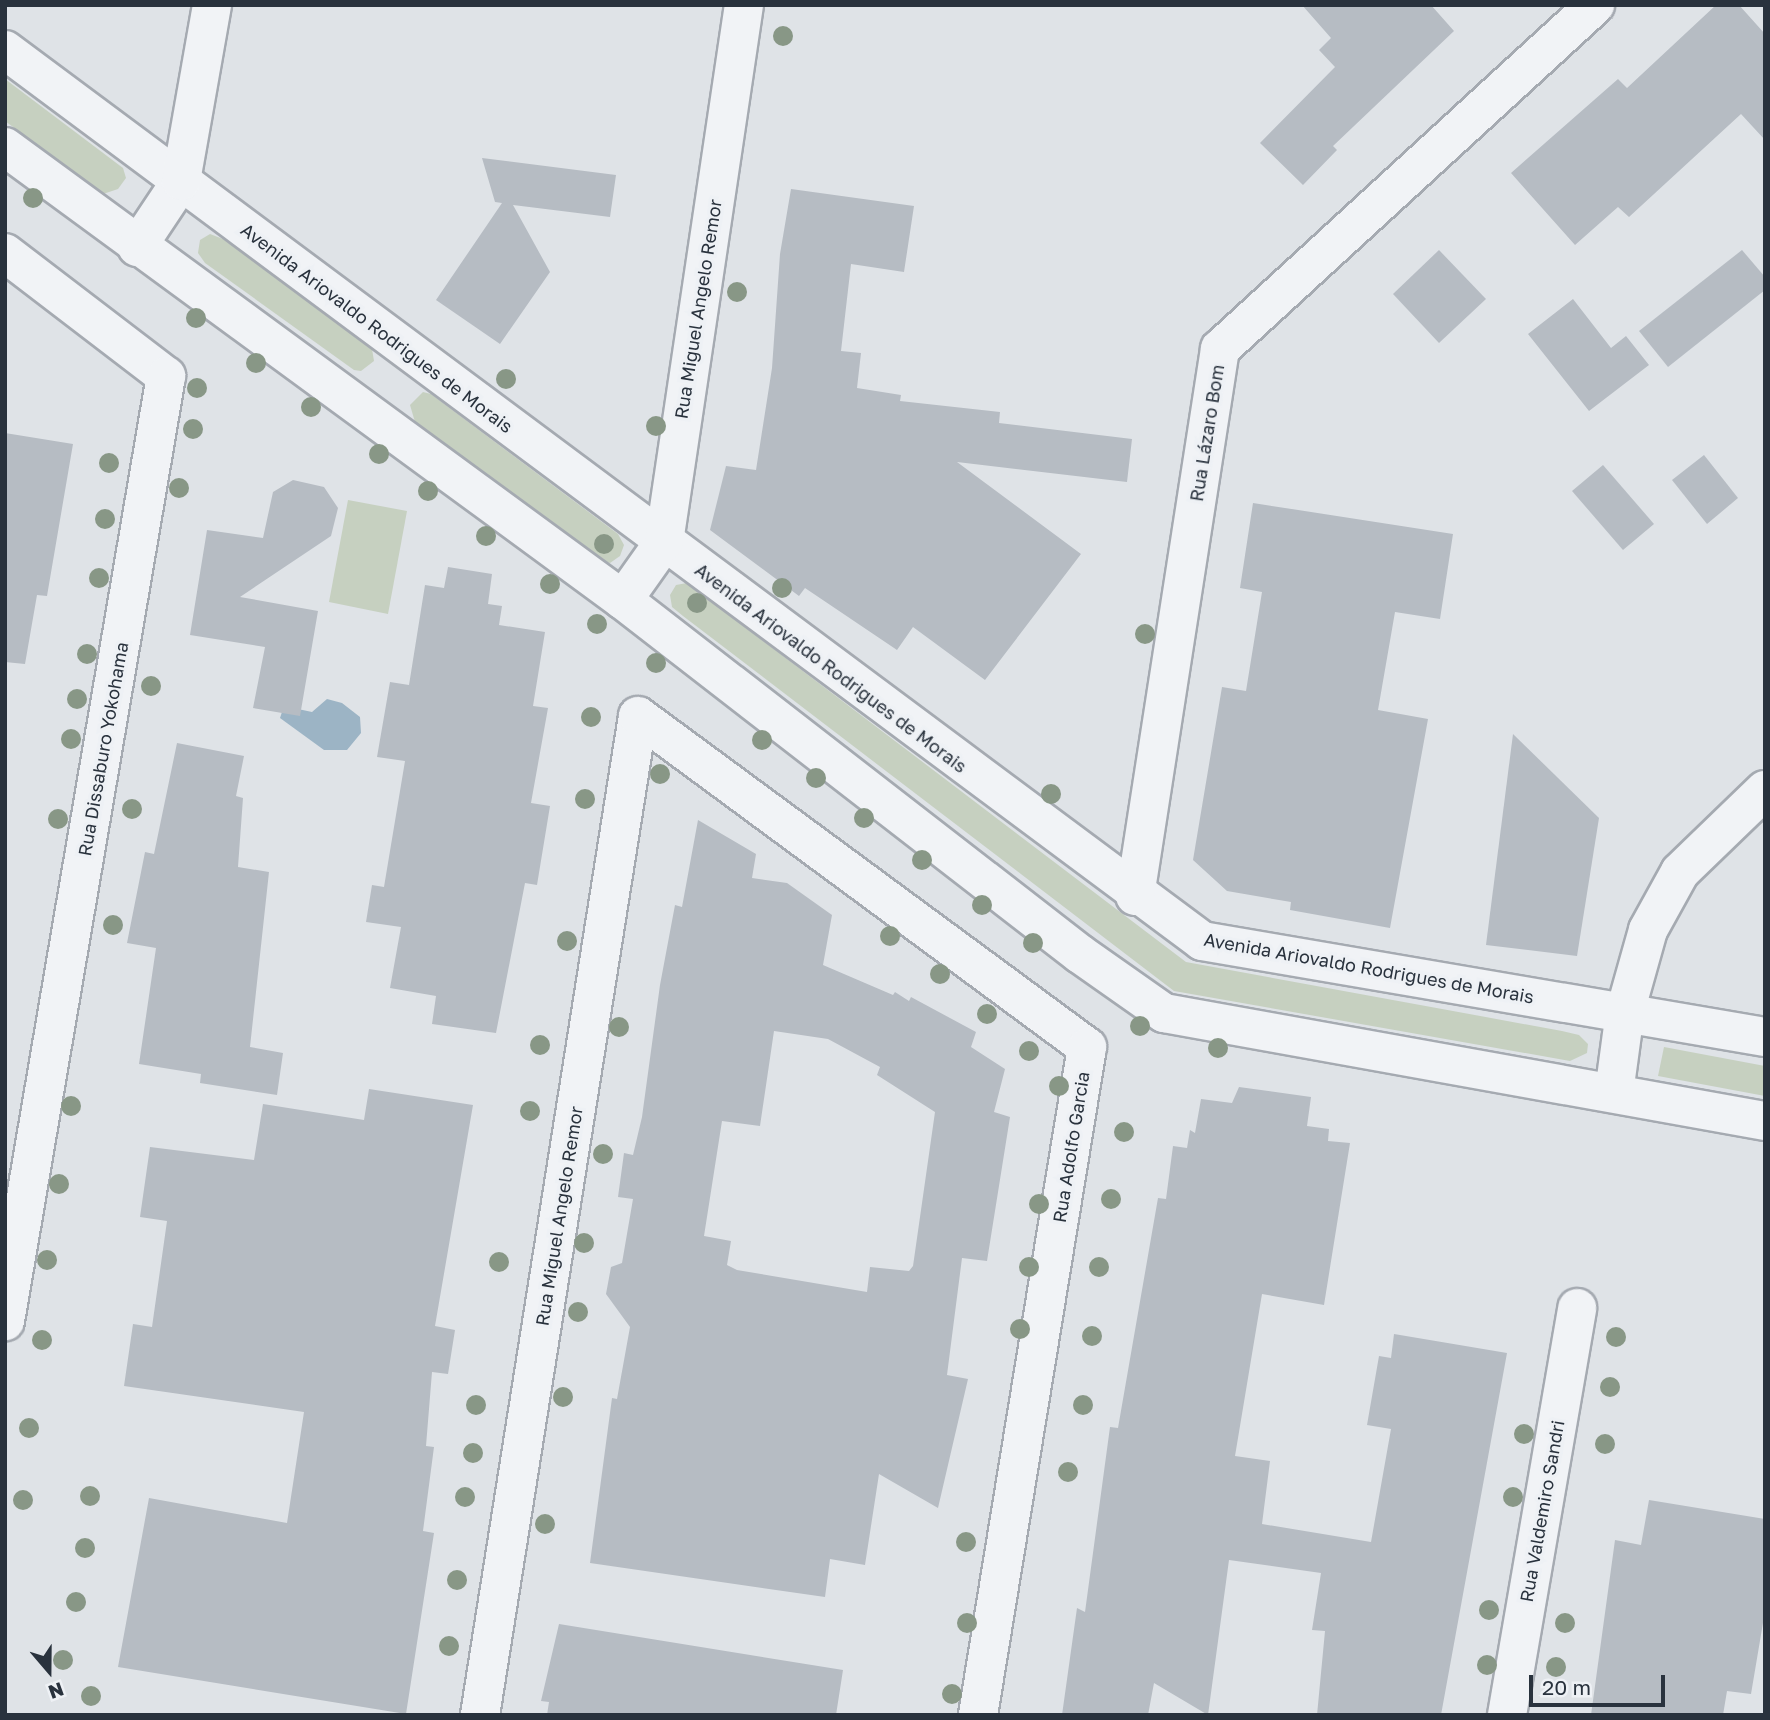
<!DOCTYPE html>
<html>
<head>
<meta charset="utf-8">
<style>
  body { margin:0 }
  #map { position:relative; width:1770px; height:1720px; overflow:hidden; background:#dfe3e7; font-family:"Golos Text",sans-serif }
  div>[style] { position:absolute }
  .green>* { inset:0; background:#c6d0c0 }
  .water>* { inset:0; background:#9cb4c5 }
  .building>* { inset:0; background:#b6bcc3 }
  .roads { filter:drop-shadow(2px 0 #a5aab1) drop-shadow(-2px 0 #a5aab1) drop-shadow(0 2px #a5aab1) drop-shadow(0 -2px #a5aab1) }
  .minor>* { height:38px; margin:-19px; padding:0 19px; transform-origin:19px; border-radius:19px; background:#f1f3f6 }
  .trees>* { width:20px; height:20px; margin:-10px; border-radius:50%; background:#889786 }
  span { translate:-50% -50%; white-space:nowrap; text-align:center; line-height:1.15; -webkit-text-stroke:7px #eef1f5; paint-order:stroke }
  .street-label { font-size:18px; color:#29323d }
  .frame { position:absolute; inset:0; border:7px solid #29323d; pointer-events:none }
  .north { position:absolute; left:14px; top:1636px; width:70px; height:70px; -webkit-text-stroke:5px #eef1f5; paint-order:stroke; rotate:160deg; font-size:19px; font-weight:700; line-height:28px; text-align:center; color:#29323d }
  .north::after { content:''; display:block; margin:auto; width:24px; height:32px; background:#29323d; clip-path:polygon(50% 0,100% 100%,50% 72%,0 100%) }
  .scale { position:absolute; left:1529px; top:1675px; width:136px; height:32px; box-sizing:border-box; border:4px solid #29323d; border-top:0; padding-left:9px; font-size:21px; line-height:24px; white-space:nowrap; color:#29323d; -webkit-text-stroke:5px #eef1f5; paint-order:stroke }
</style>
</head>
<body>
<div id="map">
  <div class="green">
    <div style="clip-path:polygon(5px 79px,123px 168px,126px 178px,118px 189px,103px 194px,5px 121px)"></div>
    <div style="clip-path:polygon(210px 234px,223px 239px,371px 343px,374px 361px,361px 371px,354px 370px,205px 263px,198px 253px,200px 240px)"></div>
    <div style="clip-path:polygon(423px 392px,431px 394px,618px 534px,624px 545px,620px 556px,610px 563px,598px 560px,415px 422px,410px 405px)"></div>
    <div style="clip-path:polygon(348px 500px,407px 511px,388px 614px,329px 602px)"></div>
    <div style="clip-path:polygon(687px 583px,1186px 962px,1562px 1031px,1579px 1035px,1588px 1044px,1587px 1053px,1570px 1061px,1174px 991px,683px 616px,672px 607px,670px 595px,676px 585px)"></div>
    <div style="clip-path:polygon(1664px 1047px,1765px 1066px,1765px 1096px,1658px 1076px)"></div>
  </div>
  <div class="water">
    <div style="clip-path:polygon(327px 699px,342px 703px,360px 717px,361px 733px,347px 750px,324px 750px,280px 718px,284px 706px,312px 712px)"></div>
  </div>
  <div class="building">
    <div style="clip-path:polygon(1302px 5px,1431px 5px,1454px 31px,1333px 146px,1337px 150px,1303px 185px,1260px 143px,1335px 67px,1319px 50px,1331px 38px)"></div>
    <div style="clip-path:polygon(1716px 5px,1739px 5px,1765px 34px,1765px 140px,1741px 114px,1629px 217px,1618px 207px,1575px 245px,1511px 173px,1618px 79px,1627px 88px)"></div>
    <div style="clip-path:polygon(482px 158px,616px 175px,610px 217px,513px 205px,550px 272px,500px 344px,436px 300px,502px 203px,495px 202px)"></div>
    <div style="clip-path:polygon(791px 189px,914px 206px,904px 272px,851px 264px,841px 351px,861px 353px,857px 388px,901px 395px,900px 401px,1000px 412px,999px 423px,1132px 439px,1127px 482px,957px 462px,1081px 554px,985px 680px,913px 627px,897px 650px,805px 588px,799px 596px,710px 530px,726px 466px,756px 470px,772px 368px,780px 254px)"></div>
    <div style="clip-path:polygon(1439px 250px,1486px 299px,1439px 343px,1393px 294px)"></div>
    <div style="clip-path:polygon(1742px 250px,1765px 277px,1765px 290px,1668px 367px,1639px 331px)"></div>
    <div style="clip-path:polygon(1573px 299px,1611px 348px,1626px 336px,1649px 365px,1589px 411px,1528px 334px)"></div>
    <div style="clip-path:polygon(5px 433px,73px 444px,47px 596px,37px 595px,25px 664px,5px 662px)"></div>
    <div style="clip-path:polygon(1704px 455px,1738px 498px,1707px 524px,1672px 480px)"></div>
    <div style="clip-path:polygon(1603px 465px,1654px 524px,1623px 550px,1572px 491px)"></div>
    <div style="clip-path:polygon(293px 480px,324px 487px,338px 508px,331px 536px,240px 597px,318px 611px,300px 716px,253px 708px,265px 647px,190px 635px,207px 530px,263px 538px,273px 492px)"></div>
    <div style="clip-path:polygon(1253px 503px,1453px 534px,1440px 619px,1395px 612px,1378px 710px,1428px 719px,1390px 928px,1290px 910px,1291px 902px,1227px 891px,1193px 860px,1222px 687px,1246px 691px,1262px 592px,1240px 588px)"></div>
    <div style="clip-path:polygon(448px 567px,492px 574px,488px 604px,502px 606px,499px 625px,545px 632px,533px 706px,548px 708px,531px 803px,550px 806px,537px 885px,525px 883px,496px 1033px,432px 1024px,436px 996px,390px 988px,401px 927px,366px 922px,372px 885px,384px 887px,405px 761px,377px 757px,390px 682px,409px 685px,425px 585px,444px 588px)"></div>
    <div style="clip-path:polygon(1513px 734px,1599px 818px,1577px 956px,1486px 945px)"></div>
    <div style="clip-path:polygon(177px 743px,244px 756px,236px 796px,243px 798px,238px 867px,269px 872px,250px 1047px,283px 1053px,277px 1095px,200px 1083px,201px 1074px,139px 1064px,156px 948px,127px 943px,145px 852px,154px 854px)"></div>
    <div style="clip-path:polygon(evenodd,698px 820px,756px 854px,752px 878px,787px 883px,832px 915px,823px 965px,893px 995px,895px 992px,909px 1001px,911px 997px,976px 1032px,971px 1047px,1005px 1069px,994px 1112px,1010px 1117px,987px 1261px,962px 1258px,947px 1375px,968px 1379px,938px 1508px,879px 1474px,865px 1565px,830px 1559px,825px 1597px,590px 1563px,612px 1398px,617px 1399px,630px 1327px,606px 1294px,611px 1267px,622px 1263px,633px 1199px,618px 1197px,624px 1153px,633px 1155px,642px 1117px,660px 985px,675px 905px,682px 907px,698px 820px,774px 1031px,828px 1039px,880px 1067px,877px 1075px,935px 1112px,913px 1266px,909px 1271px,870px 1267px,867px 1292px,737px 1270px,727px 1265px,731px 1241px,704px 1236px,722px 1121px,760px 1126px,774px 1031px)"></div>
    <div style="clip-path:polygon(1239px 1087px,1311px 1097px,1307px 1126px,1329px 1129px,1328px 1141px,1350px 1143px,1324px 1305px,1262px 1294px,1235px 1456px,1270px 1461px,1262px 1524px,1371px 1542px,1391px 1429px,1367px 1425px,1379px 1356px,1391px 1358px,1394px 1334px,1507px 1353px,1441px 1715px,1317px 1715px,1325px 1631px,1312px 1630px,1321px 1573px,1229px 1560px,1208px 1715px,1154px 1683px,1148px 1715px,1062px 1715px,1077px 1608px,1085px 1612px,1110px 1427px,1118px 1428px,1158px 1198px,1166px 1199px,1173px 1146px,1187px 1148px,1190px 1130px,1195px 1133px,1201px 1099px,1232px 1103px)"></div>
    <div style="clip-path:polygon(369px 1089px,473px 1105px,435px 1326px,455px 1330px,448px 1374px,432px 1372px,426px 1446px,434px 1447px,423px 1531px,434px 1533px,406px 1714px,118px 1667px,149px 1498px,287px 1523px,304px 1412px,124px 1386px,133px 1324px,152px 1327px,167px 1221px,140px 1217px,150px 1147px,254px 1160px,263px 1104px,364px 1120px)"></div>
    <div style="clip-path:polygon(1649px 1500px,1765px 1519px,1765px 1611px,1751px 1694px,1727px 1691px,1723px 1715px,1591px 1715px,1615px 1540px,1641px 1545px)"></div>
    <div style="clip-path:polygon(559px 1624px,843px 1670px,836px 1715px,547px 1715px,549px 1702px,541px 1701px)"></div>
  </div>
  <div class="roads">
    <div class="minor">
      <div style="left:5px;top:50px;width:1492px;rotate:36.66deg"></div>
      <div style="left:1202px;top:941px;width:571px;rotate:9.68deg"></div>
      <div style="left:5px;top:147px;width:766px;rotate:36.24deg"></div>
      <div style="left:623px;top:600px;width:578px;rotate:37.76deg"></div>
      <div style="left:1080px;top:954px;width:103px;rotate:35.1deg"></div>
      <div style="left:1164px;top:1013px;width:611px;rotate:10.19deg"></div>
      <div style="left:137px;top:247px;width:79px;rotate:-56.3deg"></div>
      <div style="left:181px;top:181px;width:179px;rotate:-80deg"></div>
      <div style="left:5px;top:253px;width:203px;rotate:37.4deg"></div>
      <div style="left:166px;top:376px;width:959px;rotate:99.67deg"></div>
      <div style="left:623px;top:600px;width:71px;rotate:-54.7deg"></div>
      <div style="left:664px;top:542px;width:543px;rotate:-81.53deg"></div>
      <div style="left:1135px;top:896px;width:554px;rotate:-81.17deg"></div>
      <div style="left:1220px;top:349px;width:509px;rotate:-42.53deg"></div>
      <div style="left:1614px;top:1093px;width:82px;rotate:-82.3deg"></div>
      <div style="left:1625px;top:1012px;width:85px;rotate:-74.3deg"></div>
      <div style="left:1648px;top:930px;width:66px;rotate:-61.1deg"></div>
      <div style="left:1680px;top:872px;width:118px;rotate:-44deg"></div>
      <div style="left:480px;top:1715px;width:1011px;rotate:-81.01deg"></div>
      <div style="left:638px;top:716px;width:558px;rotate:36.4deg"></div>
      <div style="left:1087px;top:1047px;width:677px;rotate:99.27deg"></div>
      <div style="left:1507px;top:1715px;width:413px;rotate:-80.2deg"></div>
    </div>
  </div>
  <div class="trees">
    <div style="left:783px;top:36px"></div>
    <div style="left:33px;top:198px"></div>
    <div style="left:737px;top:292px"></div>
    <div style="left:196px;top:318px"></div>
    <div style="left:256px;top:363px"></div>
    <div style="left:506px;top:379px"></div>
    <div style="left:197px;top:388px"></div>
    <div style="left:311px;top:407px"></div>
    <div style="left:656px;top:426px"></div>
    <div style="left:193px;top:429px"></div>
    <div style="left:379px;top:454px"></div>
    <div style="left:109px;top:463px"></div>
    <div style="left:179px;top:488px"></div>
    <div style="left:428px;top:491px"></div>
    <div style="left:105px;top:519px"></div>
    <div style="left:486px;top:536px"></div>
    <div style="left:604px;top:544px"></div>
    <div style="left:99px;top:578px"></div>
    <div style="left:550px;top:584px"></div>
    <div style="left:782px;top:588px"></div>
    <div style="left:697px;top:603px"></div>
    <div style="left:597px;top:624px"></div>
    <div style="left:1145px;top:634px"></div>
    <div style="left:87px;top:654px"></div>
    <div style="left:656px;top:663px"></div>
    <div style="left:151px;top:686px"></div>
    <div style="left:77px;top:699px"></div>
    <div style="left:591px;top:717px"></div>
    <div style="left:71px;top:739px"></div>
    <div style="left:762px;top:740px"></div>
    <div style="left:660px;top:774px"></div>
    <div style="left:816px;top:778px"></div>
    <div style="left:1051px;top:794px"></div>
    <div style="left:585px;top:799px"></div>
    <div style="left:132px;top:809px"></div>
    <div style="left:864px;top:818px"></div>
    <div style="left:58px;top:819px"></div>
    <div style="left:922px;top:860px"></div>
    <div style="left:982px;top:905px"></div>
    <div style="left:113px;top:925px"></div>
    <div style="left:890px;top:936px"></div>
    <div style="left:567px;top:941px"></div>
    <div style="left:1033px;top:943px"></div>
    <div style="left:940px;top:974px"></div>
    <div style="left:987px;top:1014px"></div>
    <div style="left:1140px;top:1026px"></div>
    <div style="left:619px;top:1027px"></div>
    <div style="left:540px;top:1045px"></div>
    <div style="left:1218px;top:1048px"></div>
    <div style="left:1029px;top:1051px"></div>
    <div style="left:1059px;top:1086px"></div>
    <div style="left:71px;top:1106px"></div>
    <div style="left:530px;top:1111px"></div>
    <div style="left:1124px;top:1132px"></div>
    <div style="left:603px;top:1154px"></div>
    <div style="left:59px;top:1184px"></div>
    <div style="left:1111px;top:1199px"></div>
    <div style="left:1039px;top:1204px"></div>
    <div style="left:584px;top:1243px"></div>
    <div style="left:47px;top:1260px"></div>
    <div style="left:499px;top:1262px"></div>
    <div style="left:1029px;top:1267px"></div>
    <div style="left:1099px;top:1267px"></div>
    <div style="left:578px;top:1312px"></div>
    <div style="left:1020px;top:1329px"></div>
    <div style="left:1092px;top:1336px"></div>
    <div style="left:1616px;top:1337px"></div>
    <div style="left:42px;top:1340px"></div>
    <div style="left:1610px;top:1387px"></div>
    <div style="left:563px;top:1397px"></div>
    <div style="left:476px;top:1405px"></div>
    <div style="left:1083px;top:1405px"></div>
    <div style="left:29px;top:1428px"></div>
    <div style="left:1524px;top:1434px"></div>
    <div style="left:1605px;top:1444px"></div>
    <div style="left:473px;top:1453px"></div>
    <div style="left:1068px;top:1472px"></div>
    <div style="left:90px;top:1496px"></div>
    <div style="left:465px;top:1497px"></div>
    <div style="left:1513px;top:1497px"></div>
    <div style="left:23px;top:1500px"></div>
    <div style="left:545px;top:1524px"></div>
    <div style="left:966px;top:1542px"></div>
    <div style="left:85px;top:1548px"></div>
    <div style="left:457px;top:1580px"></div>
    <div style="left:76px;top:1602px"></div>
    <div style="left:1489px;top:1610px"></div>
    <div style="left:967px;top:1623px"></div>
    <div style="left:1565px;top:1623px"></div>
    <div style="left:449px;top:1646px"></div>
    <div style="left:63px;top:1660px"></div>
    <div style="left:1487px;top:1665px"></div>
    <div style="left:1556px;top:1667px"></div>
    <div style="left:952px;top:1694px"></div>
    <div style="left:91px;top:1696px"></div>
  </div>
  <div class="street-label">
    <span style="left:698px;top:309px;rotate:-81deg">Rua Miguel Angelo Remor</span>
    <span style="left:377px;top:328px;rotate:37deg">Avenida Ariovaldo Rodrigues de Morais</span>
    <span style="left:1207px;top:433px;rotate:-81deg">Rua Lázaro Bom</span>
    <span style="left:831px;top:668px;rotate:37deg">Avenida Ariovaldo Rodrigues de Morais</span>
    <span style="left:103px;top:749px;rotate:-80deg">Rua Dissaburo Yokohama</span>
    <span style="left:1369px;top:968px;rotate:10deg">Avenida Ariovaldo Rodrigues de Morais</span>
    <span style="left:1071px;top:1147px;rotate:-81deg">Rua Adolfo Garcia</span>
    <span style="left:559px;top:1216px;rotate:-81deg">Rua Miguel Angelo Remor</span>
    <span style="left:1542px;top:1511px;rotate:-80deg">Rua Valdemiro Sandri</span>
  </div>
  <div class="frame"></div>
  <div class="north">N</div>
  <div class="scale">20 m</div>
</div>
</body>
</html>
